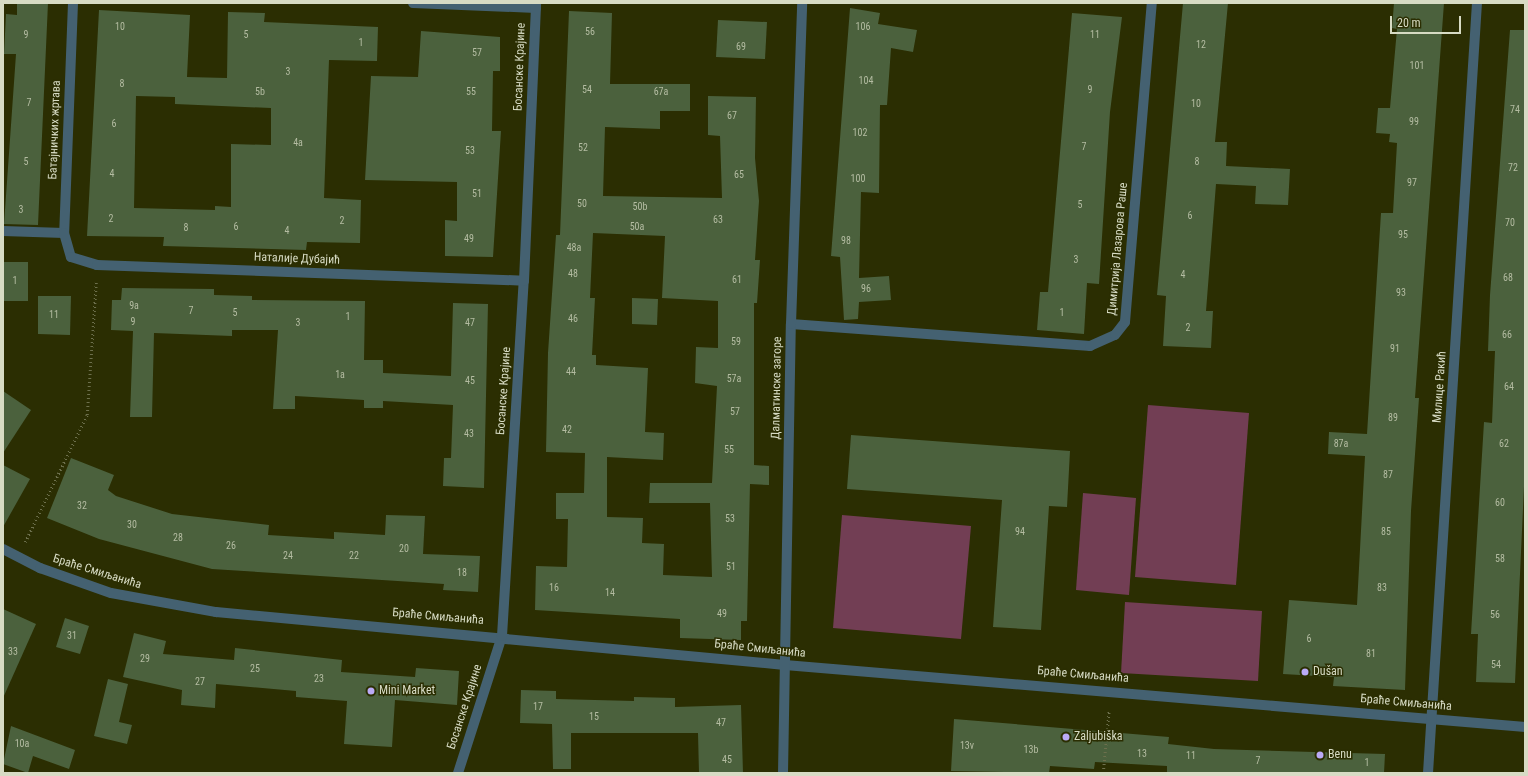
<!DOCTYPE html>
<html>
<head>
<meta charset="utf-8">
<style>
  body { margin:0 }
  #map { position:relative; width:1528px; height:776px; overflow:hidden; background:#2b2e02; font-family:"Roboto Condensed",sans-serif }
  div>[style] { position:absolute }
  .green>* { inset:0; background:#723e54 }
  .building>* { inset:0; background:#4b613d }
  .path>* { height:2.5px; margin-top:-1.25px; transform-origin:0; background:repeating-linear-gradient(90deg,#6d704d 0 1px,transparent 0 4px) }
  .lane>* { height:10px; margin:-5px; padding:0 5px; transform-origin:5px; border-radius:5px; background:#446171 }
  .street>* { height:10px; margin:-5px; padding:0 5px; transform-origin:5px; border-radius:5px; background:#446171 }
  .dots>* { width:11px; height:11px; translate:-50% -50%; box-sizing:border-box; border:2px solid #2b2e02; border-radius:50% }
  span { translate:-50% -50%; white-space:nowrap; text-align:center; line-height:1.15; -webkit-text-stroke:3px #2b2e02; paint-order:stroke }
  .number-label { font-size:10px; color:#b4bca2 }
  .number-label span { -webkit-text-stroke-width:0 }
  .street-label { font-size:12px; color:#d7dbc4 }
  .poi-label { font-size:12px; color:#d7dbc4 }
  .left { translate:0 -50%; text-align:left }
  .frame { position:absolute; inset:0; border:4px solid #d7dbc4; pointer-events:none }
  .scale { position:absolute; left:1390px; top:16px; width:71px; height:18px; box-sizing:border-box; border:2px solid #d7dbc4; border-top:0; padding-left:5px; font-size:12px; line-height:14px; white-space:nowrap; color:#d7dbc4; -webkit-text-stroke:3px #2b2e02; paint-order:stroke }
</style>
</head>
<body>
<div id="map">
  <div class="green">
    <div style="clip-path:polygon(1148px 405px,1249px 413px,1236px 585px,1135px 577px)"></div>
    <div style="clip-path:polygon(1083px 493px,1136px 498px,1129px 595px,1076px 590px)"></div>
    <div style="clip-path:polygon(842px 515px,971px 526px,961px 639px,833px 628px)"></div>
    <div style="clip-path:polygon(1125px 602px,1262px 611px,1258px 681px,1121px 673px)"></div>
  </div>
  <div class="building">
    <div style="clip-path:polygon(17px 3px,48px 3px,38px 225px,4px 224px,16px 54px,4px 54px,6px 14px,17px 15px)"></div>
    <div style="clip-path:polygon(1183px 3px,1228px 3px,1215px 142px,1227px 142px,1226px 166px,1290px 169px,1288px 205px,1255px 204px,1256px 186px,1216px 184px,1206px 311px,1213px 311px,1211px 348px,1163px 346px,1166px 296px,1157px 295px)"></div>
    <div style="clip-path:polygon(1394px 3px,1444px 3px,1415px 398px,1419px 398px,1411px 511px,1405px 690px,1333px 686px,1334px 677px,1283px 674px,1289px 600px,1357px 605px,1365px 456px,1328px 454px,1329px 432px,1367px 434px,1381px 213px,1393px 213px,1397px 143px,1389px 142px,1390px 134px,1376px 133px,1378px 108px,1390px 108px,1397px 29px,1392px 28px)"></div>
    <div style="clip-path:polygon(850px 8px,880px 13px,878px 24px,917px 30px,913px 52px,891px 48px,887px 105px,880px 105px,879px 193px,861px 192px,859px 278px,889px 276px,891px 300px,859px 302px,858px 319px,844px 320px,840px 257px,831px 256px)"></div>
    <div style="clip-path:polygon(evenodd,99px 10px,190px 15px,187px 77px,227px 78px,228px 12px,265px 13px,264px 22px,378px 27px,377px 61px,329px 60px,324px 198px,361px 200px,360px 243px,307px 242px,306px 250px,163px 246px,164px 237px,87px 236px,99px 10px,136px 96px,175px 97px,175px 104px,271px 108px,271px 145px,231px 144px,231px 207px,215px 206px,215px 210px,134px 208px,136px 96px)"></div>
    <div style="clip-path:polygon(evenodd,569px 11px,612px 13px,610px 84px,690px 84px,690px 111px,660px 111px,660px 129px,605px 127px,603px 196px,722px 198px,720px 136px,708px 135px,708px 96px,756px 97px,755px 158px,759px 201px,755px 260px,760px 260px,757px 303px,754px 303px,754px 465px,769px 466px,769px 485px,750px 484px,747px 621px,741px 621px,741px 640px,680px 638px,680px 619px,535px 610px,536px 566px,567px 567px,568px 519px,556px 519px,556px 493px,584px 493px,585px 453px,546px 452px,548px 353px,556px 235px,560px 235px,569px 11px,593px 233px,665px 236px,662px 298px,718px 301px,718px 348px,696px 347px,695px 383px,717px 386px,712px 483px,650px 483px,649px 503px,710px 503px,712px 577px,663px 575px,664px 544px,642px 543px,643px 518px,607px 517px,607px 457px,663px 460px,664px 433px,645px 432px,648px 368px,596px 365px,596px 355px,592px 355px,595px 298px,590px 298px,593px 233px)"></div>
    <div style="clip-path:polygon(1072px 13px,1122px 17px,1110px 112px,1099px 284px,1087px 283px,1084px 334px,1037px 330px,1040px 292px,1048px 292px)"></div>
    <div style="clip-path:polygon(718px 20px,767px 22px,765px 59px,716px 57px)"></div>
    <div style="clip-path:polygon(1510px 30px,1525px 30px,1525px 465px,1515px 683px,1476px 682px,1478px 634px,1471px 634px,1484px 422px,1492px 423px,1495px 351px,1488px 351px,1490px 295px)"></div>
    <div style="clip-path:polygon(421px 31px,500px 37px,500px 71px,493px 71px,492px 131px,501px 131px,493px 257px,445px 256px,445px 220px,457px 221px,457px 182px,365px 180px,371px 76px,418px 77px)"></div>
    <div style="clip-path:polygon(3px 262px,28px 262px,28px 301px,3px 301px)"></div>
    <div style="clip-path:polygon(122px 288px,214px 289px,214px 295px,252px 296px,252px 300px,365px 301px,364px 360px,383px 360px,383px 373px,451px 376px,453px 303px,488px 304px,484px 488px,443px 486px,444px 458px,451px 458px,453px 405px,383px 401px,383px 408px,364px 408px,364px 400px,295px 396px,295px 409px,273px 409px,278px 330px,232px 330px,232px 336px,154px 333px,152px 417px,130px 417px,133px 331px,111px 330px,112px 300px,121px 300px)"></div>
    <div style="clip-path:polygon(38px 296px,71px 296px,70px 335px,38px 334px)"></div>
    <div style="clip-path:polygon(632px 298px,658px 299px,657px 325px,632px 324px)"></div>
    <div style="clip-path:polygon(3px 391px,31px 410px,3px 453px)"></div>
    <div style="clip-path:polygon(851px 435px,1070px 451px,1067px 507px,1049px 506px,1041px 630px,993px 627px,1002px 500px,847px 489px)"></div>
    <div style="clip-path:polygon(71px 458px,114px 475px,108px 490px,116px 496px,172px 514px,269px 525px,268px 535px,334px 539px,334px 532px,385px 535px,386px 515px,425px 516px,423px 554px,480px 556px,478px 592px,443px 590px,444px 584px,212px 569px,99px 539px,47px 518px)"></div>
    <div style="clip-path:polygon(3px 465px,30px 479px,3px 527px)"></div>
    <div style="clip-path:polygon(3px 609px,36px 624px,3px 698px)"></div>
    <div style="clip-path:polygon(65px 618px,89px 626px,80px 654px,56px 647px)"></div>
    <div style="clip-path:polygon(134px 633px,166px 641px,163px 654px,234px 660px,235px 648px,342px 660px,341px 672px,415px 677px,416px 668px,459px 671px,457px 705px,395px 700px,392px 747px,344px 744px,347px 701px,296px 697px,296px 691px,216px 684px,215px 708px,181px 705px,182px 690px,123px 677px)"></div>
    <div style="clip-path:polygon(108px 679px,128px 684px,119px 722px,132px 725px,127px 744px,94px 736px)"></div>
    <div style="clip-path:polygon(521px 690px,556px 691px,556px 699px,634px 701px,634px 697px,675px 698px,675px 707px,741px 705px,743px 773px,699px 773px,698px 733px,571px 733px,571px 769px,553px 769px,552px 724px,520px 723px)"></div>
    <div style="clip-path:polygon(954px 719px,1169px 737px,1168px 744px,1214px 749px,1385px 754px,1384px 773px,1167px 773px,1167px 766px,1095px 762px,1094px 769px,1050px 766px,1049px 773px,951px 771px)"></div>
    <div style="clip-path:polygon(11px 726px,75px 750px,69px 769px,33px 756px,28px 773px,3px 764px)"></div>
  </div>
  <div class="path">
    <div style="left:25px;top:542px;width:141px;rotate:-64deg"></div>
    <div style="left:87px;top:415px;width:133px;rotate:-86.1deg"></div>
    <div style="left:1103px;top:773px;width:63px;rotate:-84.6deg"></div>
  </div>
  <div class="lane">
    <div style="left:3px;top:231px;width:61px;rotate:1.9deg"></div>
  </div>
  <div class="street">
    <div style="left:73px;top:3px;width:230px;rotate:92.2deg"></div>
    <div style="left:64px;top:233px;width:25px;rotate:74deg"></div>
    <div style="left:71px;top:257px;width:27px;rotate:17deg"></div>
    <div style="left:97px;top:265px;width:427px;rotate:2.1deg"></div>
    <div style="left:413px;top:3px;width:123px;rotate:2.3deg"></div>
    <div style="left:791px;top:324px;width:300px;rotate:4.2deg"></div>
    <div style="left:1090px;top:346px;width:27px;rotate:-24deg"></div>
    <div style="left:1115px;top:335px;width:16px;rotate:-52deg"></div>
    <div style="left:1125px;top:322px;width:320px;rotate:-85.2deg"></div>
    <div style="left:3px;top:549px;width:42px;rotate:27.2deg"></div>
    <div style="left:40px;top:568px;width:75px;rotate:19.4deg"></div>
    <div style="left:111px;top:593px;width:107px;rotate:10.3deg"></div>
    <div style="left:216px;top:612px;width:571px;rotate:5.32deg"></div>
    <div style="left:785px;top:665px;width:743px;rotate:4.79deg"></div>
    <div style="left:458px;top:773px;width:144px;rotate:-72.2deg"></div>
    <div style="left:502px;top:636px;width:356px;rotate:-86.5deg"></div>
    <div style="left:524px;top:281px;width:278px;rotate:-87.5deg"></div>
    <div style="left:783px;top:773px;width:449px;rotate:-89deg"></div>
    <div style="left:791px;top:324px;width:321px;rotate:-88deg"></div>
    <div style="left:1428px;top:773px;width:772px;rotate:-86.36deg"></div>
  </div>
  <div class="dots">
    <div style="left:1305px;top:672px;background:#bbaaf6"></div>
    <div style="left:371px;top:691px;background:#bbaaf6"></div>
    <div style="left:1066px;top:737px;background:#bbaaf6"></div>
    <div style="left:1320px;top:755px;background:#bbaaf6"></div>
  </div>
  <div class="number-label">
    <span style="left:120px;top:27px">10</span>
    <span style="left:863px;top:27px">106</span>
    <span style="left:590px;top:32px">56</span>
    <span style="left:26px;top:35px">9</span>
    <span style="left:246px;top:35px">5</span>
    <span style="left:1095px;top:35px">11</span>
    <span style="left:361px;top:43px">1</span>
    <span style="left:1201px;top:45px">12</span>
    <span style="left:741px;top:47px">69</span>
    <span style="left:477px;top:53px">57</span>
    <span style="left:1417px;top:66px">101</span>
    <span style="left:288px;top:72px">3</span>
    <span style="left:866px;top:81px">104</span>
    <span style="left:122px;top:84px">8</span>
    <span style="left:587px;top:90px">54</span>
    <span style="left:1090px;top:90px">9</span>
    <span style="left:260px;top:92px">5b</span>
    <span style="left:471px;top:92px">55</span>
    <span style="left:661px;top:92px">67a</span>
    <span style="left:29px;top:103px">7</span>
    <span style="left:1196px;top:104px">10</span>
    <span style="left:1515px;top:110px">74</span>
    <span style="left:732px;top:116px">67</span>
    <span style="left:1414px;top:122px">99</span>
    <span style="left:114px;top:124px">6</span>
    <span style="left:860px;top:133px">102</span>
    <span style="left:298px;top:143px">4a</span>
    <span style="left:1084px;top:147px">7</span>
    <span style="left:583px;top:148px">52</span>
    <span style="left:470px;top:151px">53</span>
    <span style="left:26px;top:162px">5</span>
    <span style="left:1197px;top:162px">8</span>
    <span style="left:1513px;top:168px">72</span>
    <span style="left:112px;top:174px">4</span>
    <span style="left:739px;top:175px">65</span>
    <span style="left:858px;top:179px">100</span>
    <span style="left:1412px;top:183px">97</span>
    <span style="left:477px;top:194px">51</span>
    <span style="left:582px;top:204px">50</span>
    <span style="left:1080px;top:205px">5</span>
    <span style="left:640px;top:207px">50b</span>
    <span style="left:21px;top:210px">3</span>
    <span style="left:1190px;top:216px">6</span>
    <span style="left:111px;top:219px">2</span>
    <span style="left:718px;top:220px">63</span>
    <span style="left:342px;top:221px">2</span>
    <span style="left:1510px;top:223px">70</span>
    <span style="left:236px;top:227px">6</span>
    <span style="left:637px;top:227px">50a</span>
    <span style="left:186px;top:228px">8</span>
    <span style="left:287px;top:231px">4</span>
    <span style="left:1403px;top:235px">95</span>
    <span style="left:469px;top:239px">49</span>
    <span style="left:846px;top:241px">98</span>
    <span style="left:574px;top:248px">48a</span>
    <span style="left:1076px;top:260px">3</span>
    <span style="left:573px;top:274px">48</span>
    <span style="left:1183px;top:275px">4</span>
    <span style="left:1508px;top:278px">68</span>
    <span style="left:737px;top:280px">61</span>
    <span style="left:15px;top:281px">1</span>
    <span style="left:866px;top:289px">96</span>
    <span style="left:1401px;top:293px">93</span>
    <span style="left:134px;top:306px">9a</span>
    <span style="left:191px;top:311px">7</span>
    <span style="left:235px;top:313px">5</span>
    <span style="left:1062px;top:313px">1</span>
    <span style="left:54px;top:315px">11</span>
    <span style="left:348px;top:317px">1</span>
    <span style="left:573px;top:319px">46</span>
    <span style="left:133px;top:322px">9</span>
    <span style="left:298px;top:323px">3</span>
    <span style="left:470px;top:323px">47</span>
    <span style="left:1188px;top:328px">2</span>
    <span style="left:1507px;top:335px">66</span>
    <span style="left:736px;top:342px">59</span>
    <span style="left:1395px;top:349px">91</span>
    <span style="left:571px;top:372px">44</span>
    <span style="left:340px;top:375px">1a</span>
    <span style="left:734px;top:379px">57a</span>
    <span style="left:470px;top:381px">45</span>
    <span style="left:1509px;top:387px">64</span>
    <span style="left:735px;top:412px">57</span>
    <span style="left:1393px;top:418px">89</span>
    <span style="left:567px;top:430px">42</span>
    <span style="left:469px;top:434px">43</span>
    <span style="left:1341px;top:444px">87a</span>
    <span style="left:1504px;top:444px">62</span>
    <span style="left:729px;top:450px">55</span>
    <span style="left:1388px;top:475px">87</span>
    <span style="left:1500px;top:503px">60</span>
    <span style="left:82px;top:506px">32</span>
    <span style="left:730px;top:519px">53</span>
    <span style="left:132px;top:525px">30</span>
    <span style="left:1020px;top:532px">94</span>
    <span style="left:1386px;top:532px">85</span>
    <span style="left:178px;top:538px">28</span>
    <span style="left:231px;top:546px">26</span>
    <span style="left:404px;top:549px">20</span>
    <span style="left:288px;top:556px">24</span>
    <span style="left:354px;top:556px">22</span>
    <span style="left:1500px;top:559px">58</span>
    <span style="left:731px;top:567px">51</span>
    <span style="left:462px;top:573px">18</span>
    <span style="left:554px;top:588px">16</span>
    <span style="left:1382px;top:588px">83</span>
    <span style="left:610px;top:593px">14</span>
    <span style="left:722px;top:614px">49</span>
    <span style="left:1495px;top:615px">56</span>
    <span style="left:72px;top:636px">31</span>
    <span style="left:1309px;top:639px">6</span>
    <span style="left:13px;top:652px">33</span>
    <span style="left:1371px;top:654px">81</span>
    <span style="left:145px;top:659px">29</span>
    <span style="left:1496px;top:665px">54</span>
    <span style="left:255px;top:669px">25</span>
    <span style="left:319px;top:679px">23</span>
    <span style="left:200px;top:682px">27</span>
    <span style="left:538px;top:707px">17</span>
    <span style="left:594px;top:717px">15</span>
    <span style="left:721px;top:723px">47</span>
    <span style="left:22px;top:744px">10a</span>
    <span style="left:967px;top:746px">13v</span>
    <span style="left:1031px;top:750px">13b</span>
    <span style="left:1142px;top:754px">13</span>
    <span style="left:1191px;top:756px">11</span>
    <span style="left:727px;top:760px">45</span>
    <span style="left:1258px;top:761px">7</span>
    <span style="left:1367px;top:763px">1</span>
  </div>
  <div class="street-label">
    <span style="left:520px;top:67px;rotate:-88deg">Босанске Крајине</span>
    <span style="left:55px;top:130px;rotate:-88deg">Батајничких жртава</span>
    <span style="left:1118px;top:249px;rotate:-85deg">Димитрија Лазарова Раше</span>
    <span style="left:297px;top:259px;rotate:2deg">Наталије Дубајић</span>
    <span style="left:1440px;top:387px;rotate:-86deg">Милице Ракић</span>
    <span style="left:777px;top:388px;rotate:-89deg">Далматинске загоре</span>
    <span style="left:504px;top:391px;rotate:-86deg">Босанске Крајине</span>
    <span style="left:97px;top:572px;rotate:17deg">Браће Смиљанића</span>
    <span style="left:438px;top:617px;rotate:5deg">Браће Смиљанића</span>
    <span style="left:760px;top:649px;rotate:6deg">Браће Смиљанића</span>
    <span style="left:1083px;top:675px;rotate:5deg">Браће Смиљанића</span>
    <span style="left:1406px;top:703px;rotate:5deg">Браће Смиљанића</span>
    <span style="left:465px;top:707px;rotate:-72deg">Босанске Крајине</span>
  </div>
  <div class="poi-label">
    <span class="left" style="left:1313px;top:672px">Dušan</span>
    <span class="left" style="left:379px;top:691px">Mini Market</span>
    <span class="left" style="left:1074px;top:737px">Zaljubiška</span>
    <span class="left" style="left:1328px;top:755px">Benu</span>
  </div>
  <div class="frame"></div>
  <div class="scale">20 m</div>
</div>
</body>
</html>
